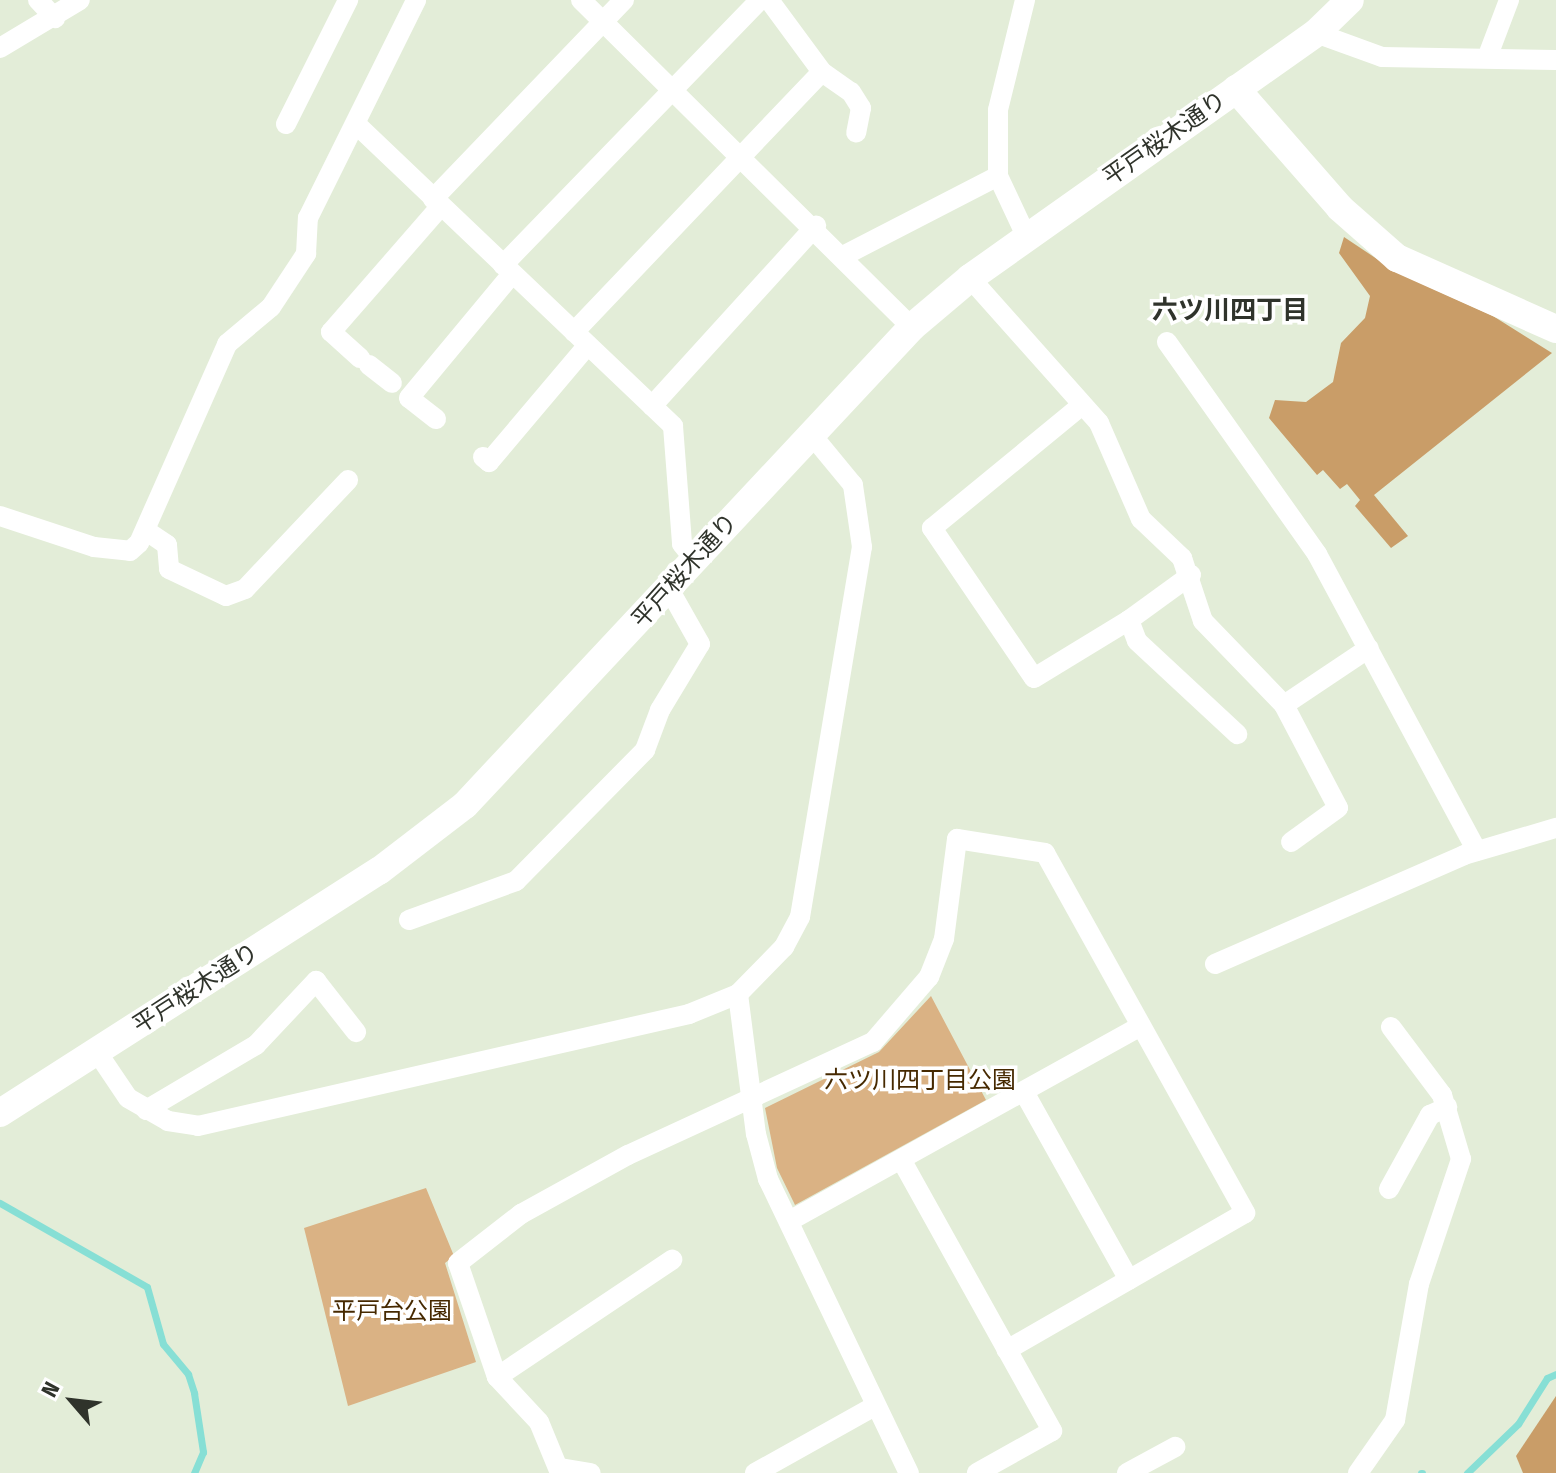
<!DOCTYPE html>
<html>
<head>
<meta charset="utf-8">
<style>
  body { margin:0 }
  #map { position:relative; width:1556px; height:1473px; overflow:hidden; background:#e3edd8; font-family:"Fira Sans Condensed","Noto Sans JP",sans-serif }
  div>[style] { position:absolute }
  .green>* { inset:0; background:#dab284 }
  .forest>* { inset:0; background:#c99d68 }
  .stream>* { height:7px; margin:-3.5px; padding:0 3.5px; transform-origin:3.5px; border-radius:3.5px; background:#87dfd5 }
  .street>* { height:20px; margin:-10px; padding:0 10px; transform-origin:10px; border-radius:10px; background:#fff }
  .secondary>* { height:28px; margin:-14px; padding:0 14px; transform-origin:14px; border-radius:14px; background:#fff }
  span { translate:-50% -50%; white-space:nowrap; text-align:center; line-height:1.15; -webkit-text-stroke:7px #fff; paint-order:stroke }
  .street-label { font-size:24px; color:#2f332b }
  .park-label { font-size:24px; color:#462900 }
  .neighbourhood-label { font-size:26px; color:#2f332b; font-weight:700 }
  .north { position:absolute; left:32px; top:1361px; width:80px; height:80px; -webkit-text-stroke:6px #fff; paint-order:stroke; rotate:298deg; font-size:22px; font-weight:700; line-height:32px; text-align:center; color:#2f332b }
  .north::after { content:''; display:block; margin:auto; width:28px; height:36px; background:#2f332b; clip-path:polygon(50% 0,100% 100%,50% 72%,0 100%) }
</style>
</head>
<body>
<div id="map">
  <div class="green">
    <div style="clip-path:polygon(931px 996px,986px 1100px,795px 1205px,777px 1168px,765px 1108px,879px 1052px)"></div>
    <div style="clip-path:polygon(426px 1188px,454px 1256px,445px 1263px,476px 1362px,348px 1406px,304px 1228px)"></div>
  </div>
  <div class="forest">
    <div style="clip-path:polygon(1344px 237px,1398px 273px,1493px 316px,1552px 353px,1374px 495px,1408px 536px,1391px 548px,1355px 506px,1360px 500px,1347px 484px,1340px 489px,1323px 470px,1317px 475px,1269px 418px,1275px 400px,1306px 402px,1333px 382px,1341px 343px,1365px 318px,1370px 296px,1339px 253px)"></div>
    <div style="clip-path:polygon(1556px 1396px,1556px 1473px,1523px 1473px,1516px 1456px)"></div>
  </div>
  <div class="stream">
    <div style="left:0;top:1203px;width:169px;rotate:29.7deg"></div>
    <div style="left:147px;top:1287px;width:59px;rotate:74.3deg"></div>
    <div style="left:163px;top:1344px;width:39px;rotate:50deg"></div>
    <div style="left:188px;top:1374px;width:20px;rotate:72deg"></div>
    <div style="left:194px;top:1393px;width:60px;rotate:81.3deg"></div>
    <div style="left:203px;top:1452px;width:23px;rotate:113deg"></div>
    <div style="left:1421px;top:1473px;width:1px"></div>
    <div style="left:1467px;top:1473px;width:71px;rotate:-43.9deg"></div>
    <div style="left:1518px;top:1424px;width:54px;rotate:-57.8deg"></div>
    <div style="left:1547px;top:1378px;width:10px;rotate:-24deg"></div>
  </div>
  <div class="street">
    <div style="left:38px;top:0;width:25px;rotate:47deg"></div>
    <div style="left:581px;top:0;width:465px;rotate:44.7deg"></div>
    <div style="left:769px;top:0;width:89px;rotate:53.6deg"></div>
    <div style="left:822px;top:72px;width:35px;rotate:35deg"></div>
    <div style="left:851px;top:92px;width:19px;rotate:58deg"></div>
    <div style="left:861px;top:108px;width:25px;rotate:101deg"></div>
    <div style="left:1025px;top:0;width:113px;rotate:103.8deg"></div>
    <div style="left:998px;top:110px;width:66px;rotate:90deg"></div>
    <div style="left:998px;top:176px;width:68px;rotate:64.9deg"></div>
    <div style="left:1316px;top:33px;width:70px;rotate:20deg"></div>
    <div style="left:1382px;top:57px;width:174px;rotate:1deg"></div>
    <div style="left:0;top:48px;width:93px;rotate:-31deg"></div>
    <div style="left:1487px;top:58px;width:62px;rotate:-69.2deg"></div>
    <div style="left:286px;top:124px;width:139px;rotate:-63.4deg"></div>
    <div style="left:356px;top:124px;width:438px;rotate:43.6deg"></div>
    <div style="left:673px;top:426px;width:118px;rotate:85.6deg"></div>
    <div style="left:682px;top:544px;width:19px;rotate:51deg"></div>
    <div style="left:433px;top:199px;width:276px;rotate:-46.2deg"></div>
    <div style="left:845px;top:255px;width:172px;rotate:-27.3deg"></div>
    <div style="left:503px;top:265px;width:369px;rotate:-45.9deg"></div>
    <div style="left:970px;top:278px;width:194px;rotate:48.3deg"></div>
    <div style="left:1099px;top:423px;width:105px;rotate:66.4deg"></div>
    <div style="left:1141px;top:519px;width:57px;rotate:43.6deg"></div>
    <div style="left:1182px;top:558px;width:66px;rotate:71.6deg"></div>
    <div style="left:1203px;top:621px;width:117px;rotate:46deg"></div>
    <div style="left:1284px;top:705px;width:116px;rotate:62.3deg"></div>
    <div style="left:1338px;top:808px;width:58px;rotate:144.1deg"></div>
    <div style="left:574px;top:332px;width:359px;rotate:-46.4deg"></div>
    <div style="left:1167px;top:342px;width:260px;rotate:54.7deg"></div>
    <div style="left:1317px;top:554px;width:337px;rotate:61.7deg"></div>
    <div style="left:360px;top:358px;width:39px;rotate:-138deg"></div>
    <div style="left:331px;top:332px;width:167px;rotate:-48.9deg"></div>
    <div style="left:369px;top:365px;width:29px;rotate:38deg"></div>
    <div style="left:1082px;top:405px;width:194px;rotate:140.6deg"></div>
    <div style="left:932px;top:528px;width:181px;rotate:55.8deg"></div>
    <div style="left:1034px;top:678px;width:111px;rotate:-31.4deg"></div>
    <div style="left:652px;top:406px;width:244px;rotate:-47.7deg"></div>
    <div style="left:436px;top:419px;width:34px;rotate:-142deg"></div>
    <div style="left:409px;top:398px;width:161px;rotate:-50.3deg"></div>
    <div style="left:483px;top:457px;width:8px;rotate:40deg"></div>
    <div style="left:489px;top:462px;width:153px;rotate:-49.8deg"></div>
    <div style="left:0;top:516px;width:99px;rotate:18.3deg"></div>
    <div style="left:94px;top:547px;width:36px;rotate:6deg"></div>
    <div style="left:130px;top:551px;width:12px;rotate:-42deg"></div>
    <div style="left:139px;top:543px;width:218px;rotate:-66.1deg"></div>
    <div style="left:227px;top:344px;width:57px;rotate:-40.1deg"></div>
    <div style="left:271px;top:307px;width:64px;rotate:-56.6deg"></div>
    <div style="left:306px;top:254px;width:36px;rotate:-87deg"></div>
    <div style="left:308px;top:218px;width:243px;rotate:-63.6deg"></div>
    <div style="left:148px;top:532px;width:23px;rotate:34deg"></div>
    <div style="left:167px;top:545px;width:24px;rotate:85deg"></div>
    <div style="left:169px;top:569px;width:63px;rotate:25.3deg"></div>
    <div style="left:226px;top:596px;width:20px;rotate:-20deg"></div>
    <div style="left:245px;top:589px;width:150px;rotate:-46.6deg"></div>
    <div style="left:1191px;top:575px;width:77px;rotate:144deg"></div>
    <div style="left:1129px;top:620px;width:22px;rotate:69deg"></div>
    <div style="left:1137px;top:641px;width:137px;rotate:42.9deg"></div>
    <div style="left:1284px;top:705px;width:102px;rotate:-33.8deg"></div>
    <div style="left:409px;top:920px;width:114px;rotate:-20deg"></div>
    <div style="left:516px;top:881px;width:184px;rotate:-45.4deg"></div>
    <div style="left:645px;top:750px;width:43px;rotate:-69.4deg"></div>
    <div style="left:660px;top:710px;width:77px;rotate:-58.8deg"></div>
    <div style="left:700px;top:644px;width:63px;rotate:-119.4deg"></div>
    <div style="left:1215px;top:964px;width:272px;rotate:-23.6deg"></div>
    <div style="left:1464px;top:855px;width:96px;rotate:-16.4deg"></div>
    <div style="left:738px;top:994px;width:141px;rotate:82.7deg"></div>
    <div style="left:756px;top:1134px;width:47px;rotate:75.1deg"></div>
    <div style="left:768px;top:1179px;width:326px;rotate:64.4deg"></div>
    <div style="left:97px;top:1052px;width:55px;rotate:56deg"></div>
    <div style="left:128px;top:1098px;width:46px;rotate:29.9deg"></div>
    <div style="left:168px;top:1121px;width:30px;rotate:9deg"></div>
    <div style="left:198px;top:1126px;width:504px;rotate:-12.85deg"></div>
    <div style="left:689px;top:1014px;width:53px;rotate:-22.2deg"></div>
    <div style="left:738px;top:994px;width:66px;rotate:-45.6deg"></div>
    <div style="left:784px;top:947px;width:34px;rotate:-62deg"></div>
    <div style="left:800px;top:917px;width:375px;rotate:-80.5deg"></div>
    <div style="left:862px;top:547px;width:63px;rotate:-98.3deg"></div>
    <div style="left:853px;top:485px;width:66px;rotate:-129.5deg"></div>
    <div style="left:1024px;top:1092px;width:215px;rotate:60.8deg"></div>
    <div style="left:146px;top:1110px;width:128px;rotate:-30.6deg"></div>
    <div style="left:256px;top:1045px;width:88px;rotate:-46.8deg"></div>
    <div style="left:316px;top:981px;width:65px;rotate:51.9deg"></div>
    <div style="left:902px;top:1161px;width:309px;rotate:60.9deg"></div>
    <div style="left:1052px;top:1431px;width:86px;rotate:150.8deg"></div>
    <div style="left:1389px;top:1189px;width:85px;rotate:-61deg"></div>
    <div style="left:1430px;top:1115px;width:19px;rotate:-25deg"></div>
    <div style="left:791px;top:1220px;width:400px;rotate:-29deg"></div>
    <div style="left:497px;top:1377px;width:211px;rotate:-33.8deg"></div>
    <div style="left:559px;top:1468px;width:32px;rotate:9deg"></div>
    <div style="left:560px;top:1473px;width:55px;rotate:-112.4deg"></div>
    <div style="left:539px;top:1422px;width:62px;rotate:-133deg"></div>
    <div style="left:497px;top:1377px;width:120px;rotate:-108.9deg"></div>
    <div style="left:458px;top:1263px;width:80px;rotate:-37.9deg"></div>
    <div style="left:521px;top:1214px;width:122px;rotate:-28.9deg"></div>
    <div style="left:628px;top:1155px;width:270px;rotate:-24.8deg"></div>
    <div style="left:873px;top:1042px;width:86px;rotate:-49.3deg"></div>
    <div style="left:929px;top:977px;width:41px;rotate:-68.5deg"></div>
    <div style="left:944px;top:939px;width:101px;rotate:-82.6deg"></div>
    <div style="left:957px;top:839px;width:89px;rotate:9deg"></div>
    <div style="left:1045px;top:853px;width:412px;rotate:60.9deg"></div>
    <div style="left:1245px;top:1213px;width:275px;rotate:150.1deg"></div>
    <div style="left:755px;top:1473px;width:135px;rotate:-29.2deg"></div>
    <div style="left:1127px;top:1473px;width:55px;rotate:-28.4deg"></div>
    <div style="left:1358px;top:1473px;width:65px;rotate:-55.1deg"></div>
    <div style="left:1395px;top:1420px;width:138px;rotate:-80deg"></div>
    <div style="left:1419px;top:1284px;width:132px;rotate:-71.4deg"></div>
    <div style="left:1461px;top:1159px;width:67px;rotate:-106.5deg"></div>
    <div style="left:1442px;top:1095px;width:85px;rotate:-126.9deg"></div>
  </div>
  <div class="secondary">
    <div style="left:1236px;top:89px;width:158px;rotate:48.8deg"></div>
    <div style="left:1340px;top:208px;width:76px;rotate:41.3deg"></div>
    <div style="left:1397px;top:258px;width:174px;rotate:24.1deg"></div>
    <div style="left:0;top:1113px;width:450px;rotate:-32.6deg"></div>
    <div style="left:379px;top:871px;width:108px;rotate:-37.5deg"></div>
    <div style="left:465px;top:805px;width:654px;rotate:-46.92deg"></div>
    <div style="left:912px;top:327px;width:76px;rotate:-40.2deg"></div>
    <div style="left:970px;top:278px;width:424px;rotate:-35.3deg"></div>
    <div style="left:1316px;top:33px;width:47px;rotate:-44.1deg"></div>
  </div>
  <div class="street-label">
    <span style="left:1165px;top:139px;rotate:-35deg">平戸桜木通り</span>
    <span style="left:685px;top:571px;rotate:-48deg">平戸桜木通り</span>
    <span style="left:196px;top:989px;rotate:-33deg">平戸桜木通り</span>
  </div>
  <div class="park-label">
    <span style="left:920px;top:1081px">六ツ川四丁目公園</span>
    <span style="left:392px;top:1312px">平戸台公園</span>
  </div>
  <div class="neighbourhood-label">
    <span style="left:1230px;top:311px">六ツ川四丁目</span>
  </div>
  <div class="north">N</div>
</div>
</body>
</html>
